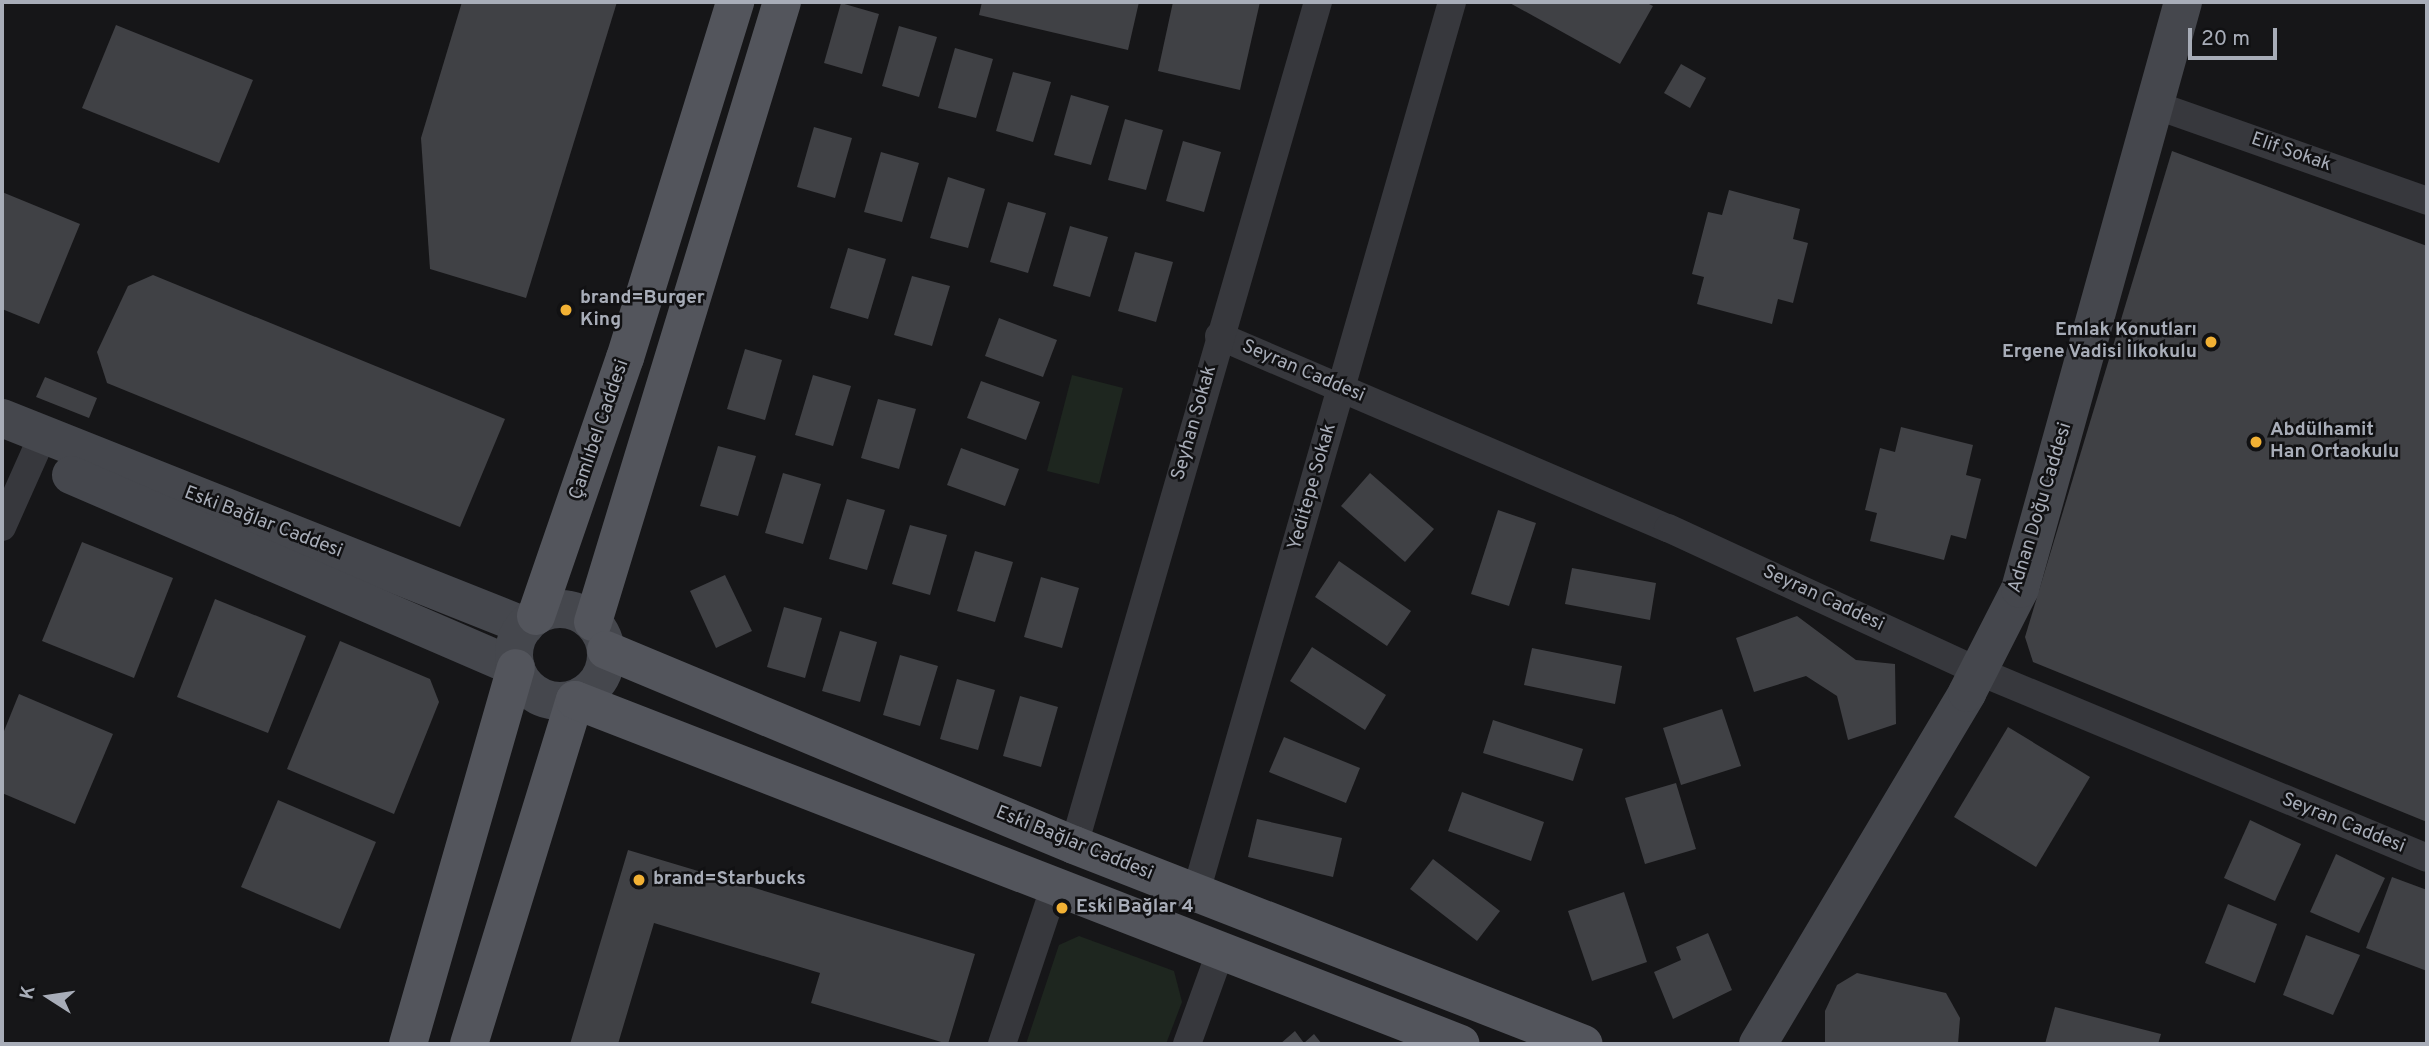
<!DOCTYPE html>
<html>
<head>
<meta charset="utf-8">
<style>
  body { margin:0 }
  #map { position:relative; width:2429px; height:1046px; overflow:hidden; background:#161618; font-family:Overpass,sans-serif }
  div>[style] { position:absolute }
  .green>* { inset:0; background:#1e261f }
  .building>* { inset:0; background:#404145 }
  .street>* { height:28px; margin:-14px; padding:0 14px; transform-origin:14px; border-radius:14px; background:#37383d }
  .secondary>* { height:38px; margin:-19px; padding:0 19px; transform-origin:19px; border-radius:19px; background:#45474d }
  .secondary>.ring { margin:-19px; padding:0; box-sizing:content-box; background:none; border:38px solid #45474d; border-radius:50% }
  .primary>* { height:38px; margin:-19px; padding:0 19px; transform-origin:19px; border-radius:19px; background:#53555c }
  .dots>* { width:19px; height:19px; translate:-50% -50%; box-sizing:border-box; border:4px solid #111113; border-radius:50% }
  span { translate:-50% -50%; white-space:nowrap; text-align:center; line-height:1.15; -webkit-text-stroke:5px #111113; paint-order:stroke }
  .street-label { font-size:19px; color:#a8adb8 }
  .poi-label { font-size:19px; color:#a8adb8; font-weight:700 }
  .left { translate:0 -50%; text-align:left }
  .right { translate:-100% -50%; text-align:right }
  .frame { position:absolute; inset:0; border:4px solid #a8adb8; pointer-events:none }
  .north { position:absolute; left:14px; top:962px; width:70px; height:70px; -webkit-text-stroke:5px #111113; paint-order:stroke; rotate:282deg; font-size:19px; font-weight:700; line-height:28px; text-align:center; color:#a8adb8 }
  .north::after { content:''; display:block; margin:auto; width:24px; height:32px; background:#a8adb8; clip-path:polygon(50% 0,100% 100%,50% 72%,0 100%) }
  .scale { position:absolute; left:2188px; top:28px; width:89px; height:32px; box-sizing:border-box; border:4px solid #a8adb8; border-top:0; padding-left:9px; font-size:21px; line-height:24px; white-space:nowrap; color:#a8adb8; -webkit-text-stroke:5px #111113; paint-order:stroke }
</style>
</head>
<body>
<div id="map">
  <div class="green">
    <div style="clip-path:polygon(1072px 375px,1123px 388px,1099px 484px,1047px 471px)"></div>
    <div style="clip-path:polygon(1079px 936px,1174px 971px,1182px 1002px,1166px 1044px,1026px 1044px,1059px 945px)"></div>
  </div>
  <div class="building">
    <div style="clip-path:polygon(462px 2px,617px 2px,526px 298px,430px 269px,421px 138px)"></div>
    <div style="clip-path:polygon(982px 2px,1139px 2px,1128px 50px,979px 15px)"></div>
    <div style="clip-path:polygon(1173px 2px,1260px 2px,1240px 90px,1158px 71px)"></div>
    <div style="clip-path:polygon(1508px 2px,1645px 2px,1653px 6px,1620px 64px)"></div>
    <div style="clip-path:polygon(841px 3px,879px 14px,862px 74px,824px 63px)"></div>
    <div style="clip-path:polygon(116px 25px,253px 80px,219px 163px,82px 108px)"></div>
    <div style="clip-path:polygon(899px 26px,937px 37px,919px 97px,882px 86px)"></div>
    <div style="clip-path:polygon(955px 48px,993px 59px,976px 118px,938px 108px)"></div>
    <div style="clip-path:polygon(1681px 64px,1706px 78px,1690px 108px,1664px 93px)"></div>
    <div style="clip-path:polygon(1013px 72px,1051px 82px,1033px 142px,996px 131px)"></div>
    <div style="clip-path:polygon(1071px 95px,1109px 106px,1091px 165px,1054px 155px)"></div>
    <div style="clip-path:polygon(1125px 119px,1163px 130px,1146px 190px,1108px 180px)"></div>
    <div style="clip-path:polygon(814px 127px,852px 138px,835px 198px,797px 187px)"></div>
    <div style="clip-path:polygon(1183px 141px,1221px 152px,1204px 212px,1166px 201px)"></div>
    <div style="clip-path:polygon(2172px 151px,2427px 246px,2427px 822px,2033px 662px,2025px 637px)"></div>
    <div style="clip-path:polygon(881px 152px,919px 163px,902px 222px,864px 212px)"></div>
    <div style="clip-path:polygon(948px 177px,985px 189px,968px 248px,930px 238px)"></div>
    <div style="clip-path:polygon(1729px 190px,1800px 209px,1793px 239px,1808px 243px,1793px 303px,1778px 299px,1772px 324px,1697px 304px,1704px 277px,1692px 274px,1708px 212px,1722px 215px)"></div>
    <div style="clip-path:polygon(2px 192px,80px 224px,39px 324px,2px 309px)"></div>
    <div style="clip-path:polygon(1008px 202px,1046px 213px,1028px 273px,990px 262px)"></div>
    <div style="clip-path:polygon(1070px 226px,1108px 237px,1090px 297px,1053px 286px)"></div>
    <div style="clip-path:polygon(848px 248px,886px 259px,868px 319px,830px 308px)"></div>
    <div style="clip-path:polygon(1135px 252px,1173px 262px,1156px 322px,1118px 311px)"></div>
    <div style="clip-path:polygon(153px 275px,505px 419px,460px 527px,107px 383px,97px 352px,128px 286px)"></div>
    <div style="clip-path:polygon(912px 276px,950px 286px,932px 346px,894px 335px)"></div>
    <div style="clip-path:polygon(999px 318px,1057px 340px,1043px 377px,985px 356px)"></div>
    <div style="clip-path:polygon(745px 349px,782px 360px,765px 420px,727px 409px)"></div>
    <div style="clip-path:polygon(813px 375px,851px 386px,833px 446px,795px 435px)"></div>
    <div style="clip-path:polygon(45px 377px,97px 398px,89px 418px,36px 397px)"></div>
    <div style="clip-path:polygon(981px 381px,1040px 402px,1026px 440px,967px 418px)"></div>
    <div style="clip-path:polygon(878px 399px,916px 409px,899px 469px,861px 458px)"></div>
    <div style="clip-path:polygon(1901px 427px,1973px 445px,1966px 475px,1981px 479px,1966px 539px,1951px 535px,1944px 560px,1870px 541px,1877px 513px,1865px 510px,1880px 448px,1895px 452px)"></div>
    <div style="clip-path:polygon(718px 446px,756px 456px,738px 516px,700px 506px)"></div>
    <div style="clip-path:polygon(961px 448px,1019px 469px,1005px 506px,947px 485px)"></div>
    <div style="clip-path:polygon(783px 473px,821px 484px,803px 544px,765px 533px)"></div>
    <div style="clip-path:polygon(1370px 473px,1434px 529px,1405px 562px,1341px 506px)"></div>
    <div style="clip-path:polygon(847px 499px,885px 510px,867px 570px,829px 559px)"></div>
    <div style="clip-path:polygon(1498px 510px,1536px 523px,1509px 606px,1471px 594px)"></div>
    <div style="clip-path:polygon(910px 525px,947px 535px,930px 595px,892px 584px)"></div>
    <div style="clip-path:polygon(82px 542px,173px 578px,134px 678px,42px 641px)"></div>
    <div style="clip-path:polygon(975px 551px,1013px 562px,995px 622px,957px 611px)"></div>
    <div style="clip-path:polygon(1339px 561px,1411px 611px,1387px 646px,1315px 597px)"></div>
    <div style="clip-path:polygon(1572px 568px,1656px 583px,1650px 620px,1565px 604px)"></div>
    <div style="clip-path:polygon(725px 575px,752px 631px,716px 648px,690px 591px)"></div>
    <div style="clip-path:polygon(1041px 577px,1079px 588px,1062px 648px,1024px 637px)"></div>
    <div style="clip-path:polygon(215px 599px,306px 636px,268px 733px,177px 697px)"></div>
    <div style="clip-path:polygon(784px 607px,822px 618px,805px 678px,767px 667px)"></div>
    <div style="clip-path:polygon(1797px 616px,1856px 660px,1895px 664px,1896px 724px,1848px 740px,1837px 696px,1806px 676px,1754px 692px,1736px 638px)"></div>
    <div style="clip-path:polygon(840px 631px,877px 642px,860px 702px,822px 691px)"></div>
    <div style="clip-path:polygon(340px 641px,430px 679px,439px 702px,394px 814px,287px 769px)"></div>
    <div style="clip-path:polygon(1312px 647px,1386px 695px,1365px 730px,1290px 681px)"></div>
    <div style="clip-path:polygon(1532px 648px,1622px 666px,1615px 704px,1524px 685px)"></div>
    <div style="clip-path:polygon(900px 655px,938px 666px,920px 726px,883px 715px)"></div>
    <div style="clip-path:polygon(957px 679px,995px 690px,978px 750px,940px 739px)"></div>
    <div style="clip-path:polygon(19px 694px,113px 734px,75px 824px,2px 793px,2px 736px)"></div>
    <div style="clip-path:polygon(1020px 696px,1058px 707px,1041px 767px,1003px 756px)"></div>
    <div style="clip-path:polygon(1722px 709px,1741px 766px,1681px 785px,1663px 728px)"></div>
    <div style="clip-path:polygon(1493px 720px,1583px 749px,1573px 781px,1483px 753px)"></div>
    <div style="clip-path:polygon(2008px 727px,2090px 777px,2036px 867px,1954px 817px)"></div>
    <div style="clip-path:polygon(1284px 737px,1360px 768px,1346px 803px,1269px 772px)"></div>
    <div style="clip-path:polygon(1676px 783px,1696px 849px,1645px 864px,1625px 798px)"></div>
    <div style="clip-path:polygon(1462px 792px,1544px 822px,1531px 861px,1448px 831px)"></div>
    <div style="clip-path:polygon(278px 800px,376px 842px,340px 929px,241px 887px)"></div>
    <div style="clip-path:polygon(1257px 819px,1342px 838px,1333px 877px,1248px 857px)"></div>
    <div style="clip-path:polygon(2250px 820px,2301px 844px,2275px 901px,2224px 878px)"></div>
    <div style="clip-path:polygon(628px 850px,975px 954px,948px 1044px,811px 1003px,820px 973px,654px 923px,618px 1044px,570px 1044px)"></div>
    <div style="clip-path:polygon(2336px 854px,2385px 878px,2359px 933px,2310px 912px)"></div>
    <div style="clip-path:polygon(1433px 859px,1500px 911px,1477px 941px,1410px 889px)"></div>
    <div style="clip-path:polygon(2392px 877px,2427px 890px,2427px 971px,2366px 948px)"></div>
    <div style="clip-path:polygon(1624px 892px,1647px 962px,1592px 981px,1568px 911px)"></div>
    <div style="clip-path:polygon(2228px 904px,2277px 924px,2255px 983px,2205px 963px)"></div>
    <div style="clip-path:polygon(1708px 933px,1732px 990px,1673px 1019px,1654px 972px,1681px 960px,1676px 947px)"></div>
    <div style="clip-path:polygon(2306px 935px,2360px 955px,2333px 1015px,2283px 995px)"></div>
    <div style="clip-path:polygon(1857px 973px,1946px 993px,1960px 1018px,1958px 1044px,1825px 1044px,1825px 1011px,1837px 985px)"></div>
    <div style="clip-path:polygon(2055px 1007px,2161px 1034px,2158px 1044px,2045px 1044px)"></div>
    <div style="clip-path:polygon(1295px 1031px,1304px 1043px,1314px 1034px,1322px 1044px,1280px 1044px)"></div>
  </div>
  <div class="street">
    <div style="left:2155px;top:105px;width:288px;rotate:19.4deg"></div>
    <div style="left:1219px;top:336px;width:488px;rotate:23.2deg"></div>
    <div style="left:1668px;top:528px;width:341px;rotate:24.8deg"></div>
    <div style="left:1978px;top:671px;width:486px;rotate:22.6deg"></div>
    <div style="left:2px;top:527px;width:98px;rotate:-66deg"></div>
    <div style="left:1074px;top:845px;width:878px;rotate:-73.86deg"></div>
    <div style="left:1196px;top:892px;width:926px;rotate:-73.95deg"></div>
    <div style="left:1002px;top:1044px;width:167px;rotate:-71.5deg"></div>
    <div style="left:1187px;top:1044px;width:100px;rotate:-70.1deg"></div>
  </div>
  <div class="secondary">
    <div style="left:2px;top:418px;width:563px;rotate:21.69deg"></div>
    <div style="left:71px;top:475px;width:485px;rotate:23.4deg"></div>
    <div class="ring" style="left:514px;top:609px;width:54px;height:54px"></div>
    <div style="left:1758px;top:1044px;width:409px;rotate:-59.2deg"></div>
    <div style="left:1967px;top:693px;width:117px;rotate:-63deg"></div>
    <div style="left:2020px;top:589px;width:609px;rotate:-74.48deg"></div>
  </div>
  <div class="primary">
    <div style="left:536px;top:616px;width:273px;rotate:-71deg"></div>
    <div style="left:625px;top:358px;width:373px;rotate:-72.8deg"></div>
    <div style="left:593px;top:622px;width:648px;rotate:-73.05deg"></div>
    <div style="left:606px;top:650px;width:507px;rotate:22.62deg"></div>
    <div style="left:1074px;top:845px;width:547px;rotate:21.32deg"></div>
    <div style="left:408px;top:1044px;width:391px;rotate:-74deg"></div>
    <div style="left:469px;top:1044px;width:360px;rotate:-72.9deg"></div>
    <div style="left:575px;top:700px;width:950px;rotate:21.22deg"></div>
  </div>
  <div class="dots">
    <div style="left:566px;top:310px;background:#f2b134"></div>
    <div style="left:2211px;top:342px;background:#f2b134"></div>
    <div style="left:2256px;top:442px;background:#f2b134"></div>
    <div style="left:639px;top:880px;background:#f2b134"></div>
    <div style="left:1062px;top:908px;background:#f2b134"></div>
  </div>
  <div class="street-label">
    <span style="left:2291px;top:153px;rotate:19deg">Elif Sokak</span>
    <span style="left:1303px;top:372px;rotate:23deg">Seyran Caddesi</span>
    <span style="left:1195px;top:423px;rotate:-74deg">Seyhan Sokak</span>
    <span style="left:600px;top:430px;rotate:-71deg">Çamlıbel Caddesi</span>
    <span style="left:1313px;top:487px;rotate:-74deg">Yeditepe Sokak</span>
    <span style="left:2041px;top:508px;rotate:-73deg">Adnan Doğu Caddesi</span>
    <span style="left:263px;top:523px;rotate:21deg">Eski Bağlar Caddesi</span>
    <span style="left:1823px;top:599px;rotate:25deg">Seyran Caddesi</span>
    <span style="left:2343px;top:824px;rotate:22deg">Seyran Caddesi</span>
    <span style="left:1074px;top:844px;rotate:22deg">Eski Bağlar Caddesi</span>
  </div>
  <div class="poi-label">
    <span class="left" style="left:580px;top:310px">brand=Burger<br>King</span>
    <span class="right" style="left:2197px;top:342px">Emlak Konutları<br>Ergene Vadisi İlkokulu</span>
    <span class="left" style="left:2270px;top:442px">Abdülhamit<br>Han Ortaokulu</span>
    <span class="left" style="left:653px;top:880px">brand=Starbucks</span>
    <span class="left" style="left:1076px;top:908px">Eski Bağlar 4</span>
  </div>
  <div class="frame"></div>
  <div class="north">K</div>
  <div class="scale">20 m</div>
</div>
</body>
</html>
